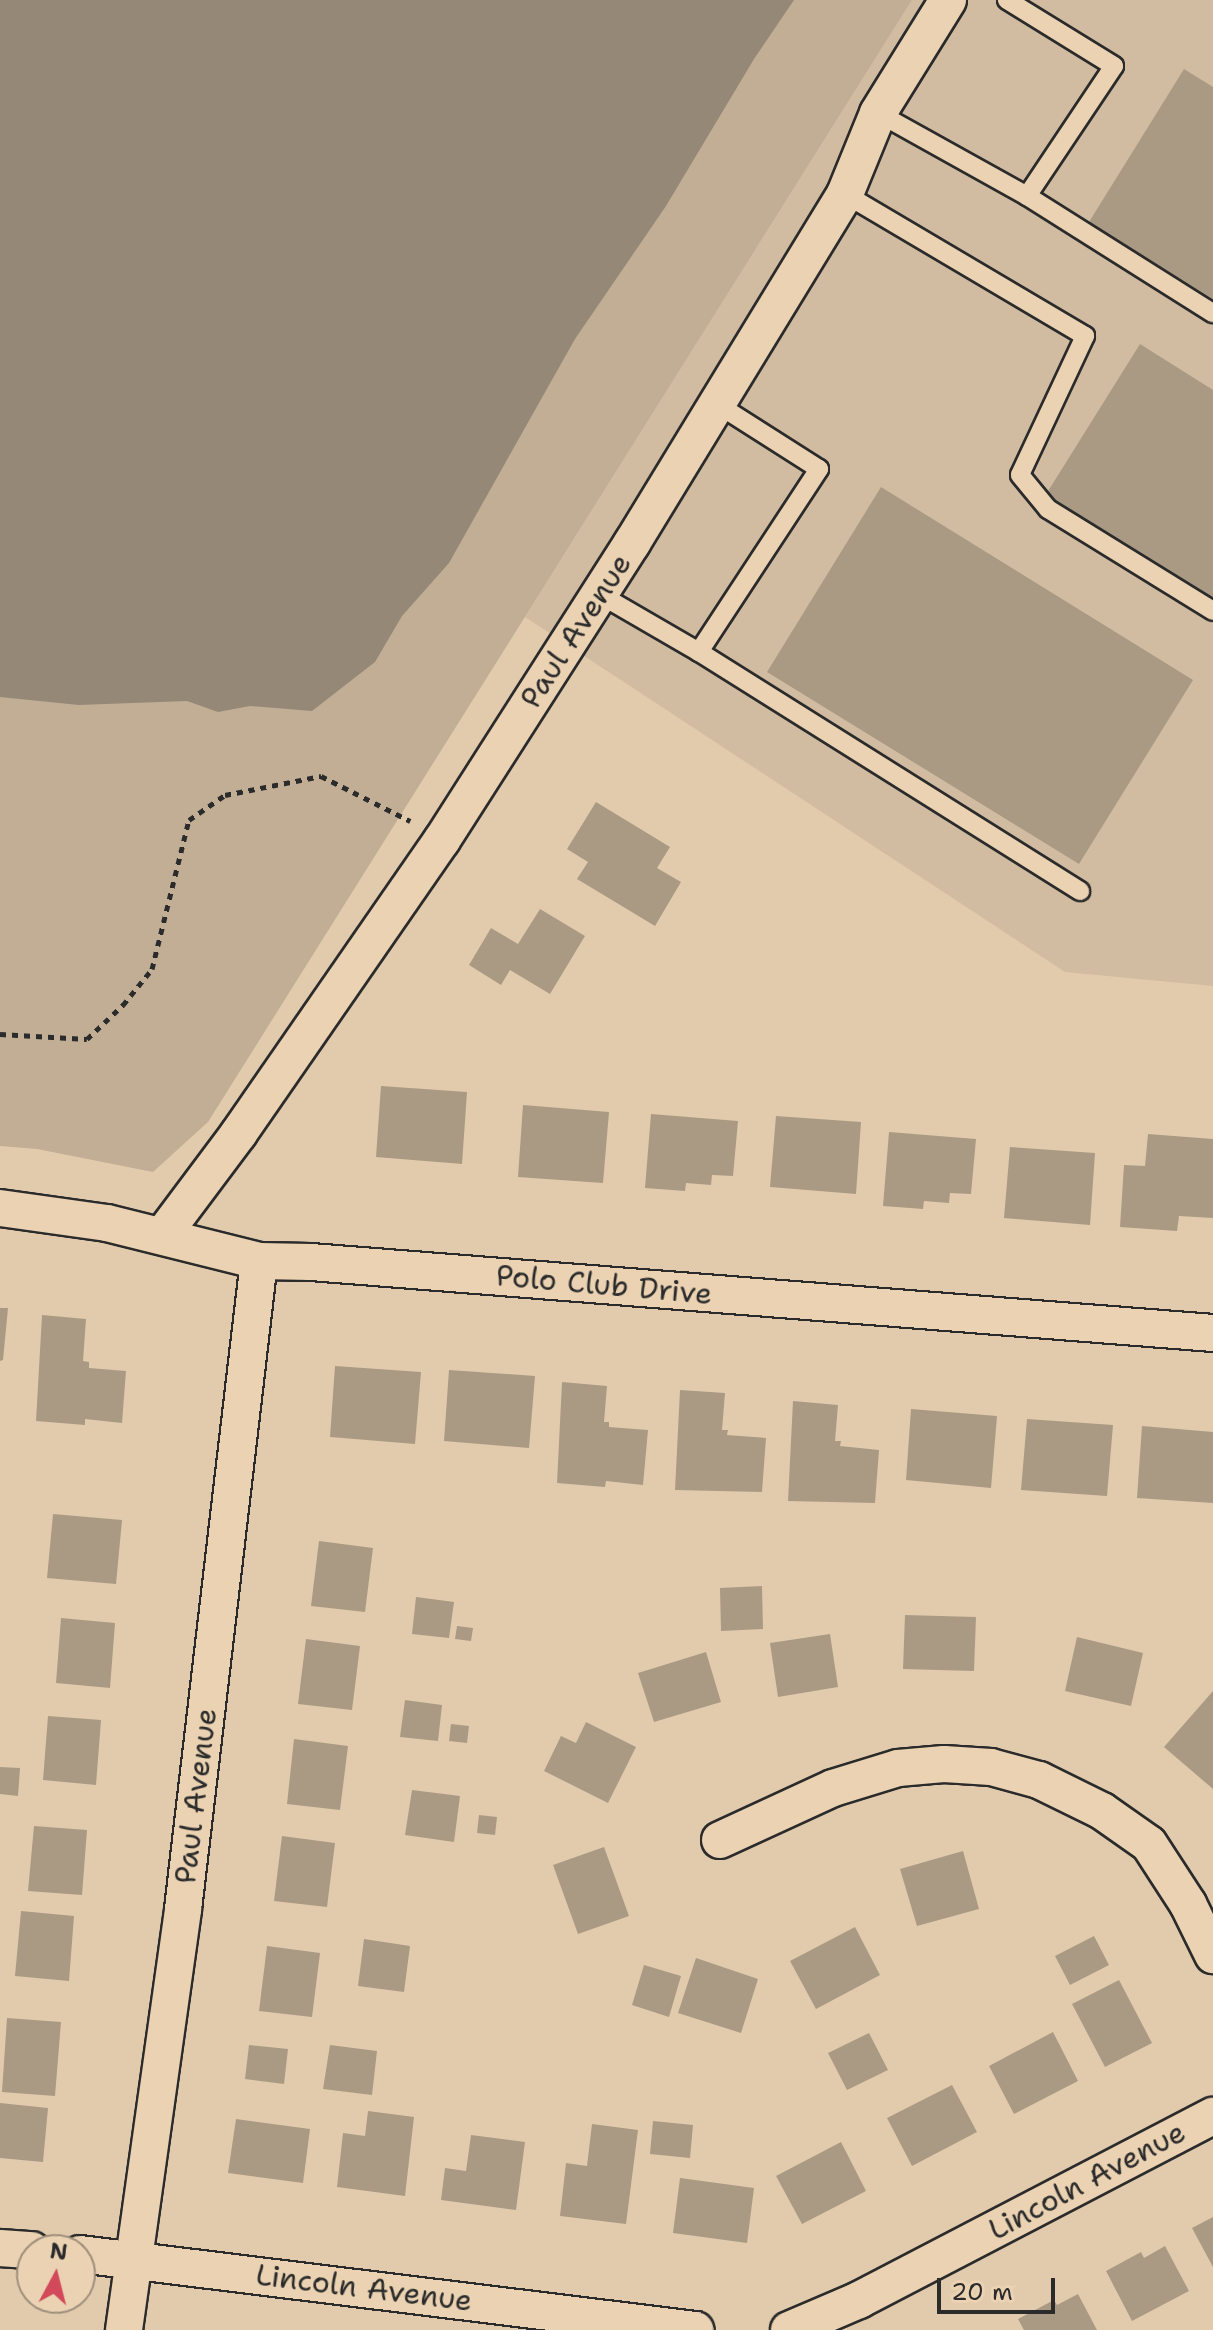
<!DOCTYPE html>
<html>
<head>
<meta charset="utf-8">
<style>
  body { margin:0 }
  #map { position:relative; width:1213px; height:2330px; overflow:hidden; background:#e2cbad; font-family:"Shantell Sans",sans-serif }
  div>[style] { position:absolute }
  .built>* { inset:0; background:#d1bca1 }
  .green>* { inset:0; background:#c1ae95 }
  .water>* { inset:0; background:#958877 }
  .building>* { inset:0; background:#aa9a84 }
  .path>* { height:5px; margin-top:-2.5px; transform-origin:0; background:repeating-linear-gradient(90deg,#2b2b2b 0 6px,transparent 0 12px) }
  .roads { filter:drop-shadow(2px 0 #2b2b2b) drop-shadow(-2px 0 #2b2b2b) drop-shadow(0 2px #2b2b2b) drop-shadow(0 -2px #2b2b2b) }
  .service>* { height:18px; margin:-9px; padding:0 9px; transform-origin:9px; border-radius:9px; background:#ead2b2 }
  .minor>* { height:36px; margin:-18px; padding:0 18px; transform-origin:18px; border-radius:18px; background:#ead2b2 }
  span { translate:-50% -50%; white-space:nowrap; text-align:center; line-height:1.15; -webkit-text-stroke:6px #ead2b2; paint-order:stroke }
  .street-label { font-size:30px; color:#2b2b2b }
  .north { position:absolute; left:16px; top:2234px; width:80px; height:80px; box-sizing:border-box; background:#ead2b2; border:2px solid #9e8f7c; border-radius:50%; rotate:7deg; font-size:22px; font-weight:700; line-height:32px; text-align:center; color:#2b2b2b }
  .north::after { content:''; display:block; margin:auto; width:28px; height:36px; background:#d1495b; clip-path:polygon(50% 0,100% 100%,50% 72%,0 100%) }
  .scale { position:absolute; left:937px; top:2278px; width:118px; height:36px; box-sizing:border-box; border:4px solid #2b2b2b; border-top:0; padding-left:10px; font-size:24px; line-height:28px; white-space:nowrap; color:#2b2b2b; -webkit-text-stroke:6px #ead2b2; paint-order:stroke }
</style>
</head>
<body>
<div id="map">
  <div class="built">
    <div style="clip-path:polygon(912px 0,1213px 0,1213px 986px,1065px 972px,525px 617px)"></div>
  </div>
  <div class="green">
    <div style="clip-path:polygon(0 0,912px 0,208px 1122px,153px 1172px,37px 1149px,0 1146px)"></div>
  </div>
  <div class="water">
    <div style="clip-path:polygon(0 0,794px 0,754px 59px,666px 206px,575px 339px,449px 563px,402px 616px,375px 662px,312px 711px,250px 706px,218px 712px,187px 701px,79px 705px,0 697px)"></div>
  </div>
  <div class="building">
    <div style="clip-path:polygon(1184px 69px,1213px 87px,1213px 299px,1089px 222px)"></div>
    <div style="clip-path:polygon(1140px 344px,1213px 390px,1213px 601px,1045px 496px)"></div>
    <div style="clip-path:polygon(881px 487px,1193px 680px,1079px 864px,767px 672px)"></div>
    <div style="clip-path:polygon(596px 802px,670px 847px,657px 868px,681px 882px,655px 926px,577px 879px,588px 862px,567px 849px)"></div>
    <div style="clip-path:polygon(540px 909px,585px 936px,550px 994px,510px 970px,501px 985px,469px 965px,491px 928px,518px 944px)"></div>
    <div style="clip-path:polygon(381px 1086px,467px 1092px,462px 1164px,376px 1157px)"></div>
    <div style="clip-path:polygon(523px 1105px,609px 1112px,603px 1183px,518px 1177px)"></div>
    <div style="clip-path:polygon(651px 1114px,738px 1121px,733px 1176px,712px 1175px,711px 1185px,686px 1183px,685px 1191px,645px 1188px)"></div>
    <div style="clip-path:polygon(776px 1116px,861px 1122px,856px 1194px,770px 1187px)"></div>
    <div style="clip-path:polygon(889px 1132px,976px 1139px,971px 1194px,950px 1193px,949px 1203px,924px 1201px,923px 1209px,883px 1206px)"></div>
    <div style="clip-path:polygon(1148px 1134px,1213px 1139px,1213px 1218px,1179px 1216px,1177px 1231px,1120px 1227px,1124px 1165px,1145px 1166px)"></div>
    <div style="clip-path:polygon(1010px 1147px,1095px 1153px,1090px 1225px,1004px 1218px)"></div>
    <div style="clip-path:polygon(0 1308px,8px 1308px,3px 1360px,0 1361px)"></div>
    <div style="clip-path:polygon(42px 1315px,86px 1319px,83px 1361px,89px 1362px,89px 1368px,126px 1371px,122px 1423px,85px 1419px,85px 1425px,36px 1421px)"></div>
    <div style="clip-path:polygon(335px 1366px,421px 1372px,415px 1444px,330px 1437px)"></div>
    <div style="clip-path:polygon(449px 1370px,535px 1376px,529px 1448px,444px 1441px)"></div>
    <div style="clip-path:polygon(562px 1382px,607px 1386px,604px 1422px,609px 1422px,609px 1427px,648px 1430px,643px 1485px,606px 1481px,605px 1487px,557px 1483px)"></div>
    <div style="clip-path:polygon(680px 1390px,725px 1393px,722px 1430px,728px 1430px,727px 1435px,766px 1438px,762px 1492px,675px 1490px)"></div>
    <div style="clip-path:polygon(793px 1401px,838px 1405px,835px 1441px,841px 1441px,840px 1446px,879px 1450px,875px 1503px,788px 1501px)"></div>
    <div style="clip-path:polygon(911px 1409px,997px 1416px,991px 1488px,906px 1480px)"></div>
    <div style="clip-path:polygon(1027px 1419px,1113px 1425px,1107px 1496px,1021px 1490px)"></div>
    <div style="clip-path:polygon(1142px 1426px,1213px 1432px,1213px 1503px,1137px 1498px)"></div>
    <div style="clip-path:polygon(53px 1514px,122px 1520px,116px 1584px,47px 1578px)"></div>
    <div style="clip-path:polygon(319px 1541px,373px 1548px,365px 1612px,311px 1606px)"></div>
    <div style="clip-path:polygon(762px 1586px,763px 1629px,721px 1631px,720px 1588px)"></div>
    <div style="clip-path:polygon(416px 1597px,454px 1602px,449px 1638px,412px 1634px)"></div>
    <div style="clip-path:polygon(905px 1615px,976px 1617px,974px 1671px,903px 1669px)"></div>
    <div style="clip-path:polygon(61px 1618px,115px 1623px,110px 1688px,56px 1683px)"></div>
    <div style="clip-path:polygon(457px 1626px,473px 1628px,471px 1641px,455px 1639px)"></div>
    <div style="clip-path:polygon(830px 1634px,838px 1687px,778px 1697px,770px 1643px)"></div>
    <div style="clip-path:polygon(1077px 1637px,1143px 1653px,1131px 1706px,1065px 1691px)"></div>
    <div style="clip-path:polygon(306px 1639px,360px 1646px,352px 1710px,298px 1704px)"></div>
    <div style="clip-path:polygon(706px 1652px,721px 1702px,654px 1722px,638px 1673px)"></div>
    <div style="clip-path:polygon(1213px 1691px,1213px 1789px,1164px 1747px)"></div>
    <div style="clip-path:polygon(405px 1700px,442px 1705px,438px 1741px,400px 1737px)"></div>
    <div style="clip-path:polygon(48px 1716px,101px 1720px,96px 1785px,43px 1780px)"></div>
    <div style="clip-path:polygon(586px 1722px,636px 1747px,608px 1803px,544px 1771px,561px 1736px,576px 1743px)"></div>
    <div style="clip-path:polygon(451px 1724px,469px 1726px,467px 1743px,449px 1741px)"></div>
    <div style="clip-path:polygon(294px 1739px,348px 1746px,340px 1810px,287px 1804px)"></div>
    <div style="clip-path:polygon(0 1767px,20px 1768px,18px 1796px,0 1794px)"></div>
    <div style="clip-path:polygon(412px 1790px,460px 1796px,454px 1842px,405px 1835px)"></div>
    <div style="clip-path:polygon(479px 1815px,497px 1817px,495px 1835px,477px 1833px)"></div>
    <div style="clip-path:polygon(34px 1826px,87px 1830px,82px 1895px,28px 1891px)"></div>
    <div style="clip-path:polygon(282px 1836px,335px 1843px,327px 1907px,274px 1901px)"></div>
    <div style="clip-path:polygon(604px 1847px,629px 1916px,578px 1934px,553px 1865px)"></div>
    <div style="clip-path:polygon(963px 1851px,979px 1909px,917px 1926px,900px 1869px)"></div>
    <div style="clip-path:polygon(21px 1911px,74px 1916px,69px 1981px,15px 1976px)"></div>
    <div style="clip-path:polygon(855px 1927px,880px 1975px,816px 2009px,790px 1961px)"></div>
    <div style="clip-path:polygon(1094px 1936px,1109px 1965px,1070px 1985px,1055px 1956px)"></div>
    <div style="clip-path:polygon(364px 1939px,410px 1946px,404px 1992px,358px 1986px)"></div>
    <div style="clip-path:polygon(267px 1946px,320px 1953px,312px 2017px,259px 2011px)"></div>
    <div style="clip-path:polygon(696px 1958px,758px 1979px,741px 2033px,678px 2013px)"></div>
    <div style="clip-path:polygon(644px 1965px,681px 1976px,669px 2017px,632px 2005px)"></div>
    <div style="clip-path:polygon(1119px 1980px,1152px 2043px,1105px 2067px,1072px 2004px)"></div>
    <div style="clip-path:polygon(7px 2018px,61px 2022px,55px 2096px,2px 2092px)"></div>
    <div style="clip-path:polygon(1053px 2032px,1078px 2081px,1014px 2114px,989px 2066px)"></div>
    <div style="clip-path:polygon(869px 2033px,888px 2070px,847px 2090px,828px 2053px)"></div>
    <div style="clip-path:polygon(249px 2045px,288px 2049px,284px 2084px,245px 2079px)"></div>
    <div style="clip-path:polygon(330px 2045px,377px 2051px,372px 2095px,323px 2089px)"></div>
    <div style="clip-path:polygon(952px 2085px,977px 2132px,912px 2166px,887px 2118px)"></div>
    <div style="clip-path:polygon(0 2103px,48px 2108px,43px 2162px,0 2158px)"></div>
    <div style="clip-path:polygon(368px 2111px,414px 2117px,405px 2196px,337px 2187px,343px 2133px,365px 2136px)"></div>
    <div style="clip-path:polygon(236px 2119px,310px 2129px,303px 2183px,228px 2173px)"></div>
    <div style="clip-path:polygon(653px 2121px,693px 2125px,690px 2158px,650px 2154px)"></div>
    <div style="clip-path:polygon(592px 2124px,638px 2130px,626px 2224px,560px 2216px,566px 2163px,587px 2166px)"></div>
    <div style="clip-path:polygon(471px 2135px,525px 2142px,516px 2210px,441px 2200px,445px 2168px,466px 2171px)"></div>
    <div style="clip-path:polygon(841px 2142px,866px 2191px,802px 2224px,776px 2176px)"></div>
    <div style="clip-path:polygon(680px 2178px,754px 2188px,747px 2243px,673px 2233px)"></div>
    <div style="clip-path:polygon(1213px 2217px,1213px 2267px,1192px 2228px)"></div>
    <div style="clip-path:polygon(1165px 2246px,1189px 2291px,1132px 2321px,1106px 2271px,1141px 2252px,1144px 2258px)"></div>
    <div style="clip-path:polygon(1078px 2294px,1097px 2330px,1024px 2330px,1018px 2319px,1054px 2300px,1057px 2305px)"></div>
  </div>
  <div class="path">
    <div style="left:0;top:1034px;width:87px;rotate:3.3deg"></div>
    <div style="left:87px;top:1039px;width:50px;rotate:-43.4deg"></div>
    <div style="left:123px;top:1005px;width:46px;rotate:-51.1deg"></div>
    <div style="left:152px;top:969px;width:154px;rotate:-76.1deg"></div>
    <div style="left:189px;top:820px;width:44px;rotate:-34.8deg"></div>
    <div style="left:225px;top:795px;width:98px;rotate:-11.2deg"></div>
    <div style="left:321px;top:776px;width:100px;rotate:26.8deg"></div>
  </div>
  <div class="roads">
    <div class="service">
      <div style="left:878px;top:113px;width:171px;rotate:29.1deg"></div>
      <div style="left:1027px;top:196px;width:156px;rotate:-56.2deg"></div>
      <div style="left:1114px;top:66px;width:126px;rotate:-148.3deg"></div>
      <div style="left:845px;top:194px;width:279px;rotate:30.6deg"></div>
      <div style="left:1085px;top:336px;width:153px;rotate:115.1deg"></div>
      <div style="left:1020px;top:475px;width:44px;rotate:50.5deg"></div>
      <div style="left:1048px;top:509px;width:194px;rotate:31.7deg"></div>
      <div style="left:1027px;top:196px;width:220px;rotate:32.2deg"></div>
      <div style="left:717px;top:404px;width:121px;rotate:32.5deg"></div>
      <div style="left:819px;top:469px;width:219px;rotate:123.3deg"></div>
      <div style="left:699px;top:652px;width:450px;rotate:32.1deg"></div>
      <div style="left:599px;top:594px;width:116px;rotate:30.1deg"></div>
    </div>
    <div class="minor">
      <div style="left:0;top:1208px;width:108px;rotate:8deg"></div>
      <div style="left:107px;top:1223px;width:157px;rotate:14deg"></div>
      <div style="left:259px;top:1261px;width:52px;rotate:1.1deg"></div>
      <div style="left:311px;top:1262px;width:905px;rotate:4.5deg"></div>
      <div style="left:162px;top:1236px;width:129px;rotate:-53.2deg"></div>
      <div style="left:239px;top:1133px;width:356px;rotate:-55.3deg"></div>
      <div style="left:442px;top:840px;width:353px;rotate:-57.4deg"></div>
      <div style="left:632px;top:543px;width:409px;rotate:-58.6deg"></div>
      <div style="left:845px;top:194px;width:87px;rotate:-67.8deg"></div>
      <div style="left:878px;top:113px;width:133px;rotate:-58.2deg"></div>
      <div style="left:720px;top:1840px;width:124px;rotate:-24.7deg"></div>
      <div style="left:833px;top:1788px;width:68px;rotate:-17.1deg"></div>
      <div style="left:898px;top:1768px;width:46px;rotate:-5deg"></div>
      <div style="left:944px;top:1764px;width:47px;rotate:3.7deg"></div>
      <div style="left:991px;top:1767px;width:50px;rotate:15.2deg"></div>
      <div style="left:1039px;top:1780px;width:70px;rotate:26.2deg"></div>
      <div style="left:1102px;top:1811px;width:57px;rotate:35.1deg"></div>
      <div style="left:1149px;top:1844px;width:72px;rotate:57deg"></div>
      <div style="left:1188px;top:1904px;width:57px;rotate:63.9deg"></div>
      <div style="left:0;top:2248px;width:32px;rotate:4deg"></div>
      <div style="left:80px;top:2254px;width:620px;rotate:7.04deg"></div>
      <div style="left:124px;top:2330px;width:425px;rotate:-82deg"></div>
      <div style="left:183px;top:1909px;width:652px;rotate:-83.31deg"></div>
      <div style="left:789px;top:2330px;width:76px;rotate:-23.2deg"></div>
      <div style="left:859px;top:2300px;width:399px;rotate:-27.5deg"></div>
    </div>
  </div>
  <div class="street-label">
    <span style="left:576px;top:631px;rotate:-57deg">Paul Avenue</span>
    <span style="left:604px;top:1285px;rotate:5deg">Polo Club Drive</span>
    <span style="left:196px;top:1796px;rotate:-83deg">Paul Avenue</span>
    <span style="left:1087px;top:2181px;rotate:-28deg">Lincoln Avenue</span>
    <span style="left:364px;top:2288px;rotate:7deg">Lincoln Avenue</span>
  </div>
  <div class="north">N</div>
  <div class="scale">20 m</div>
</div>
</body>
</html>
